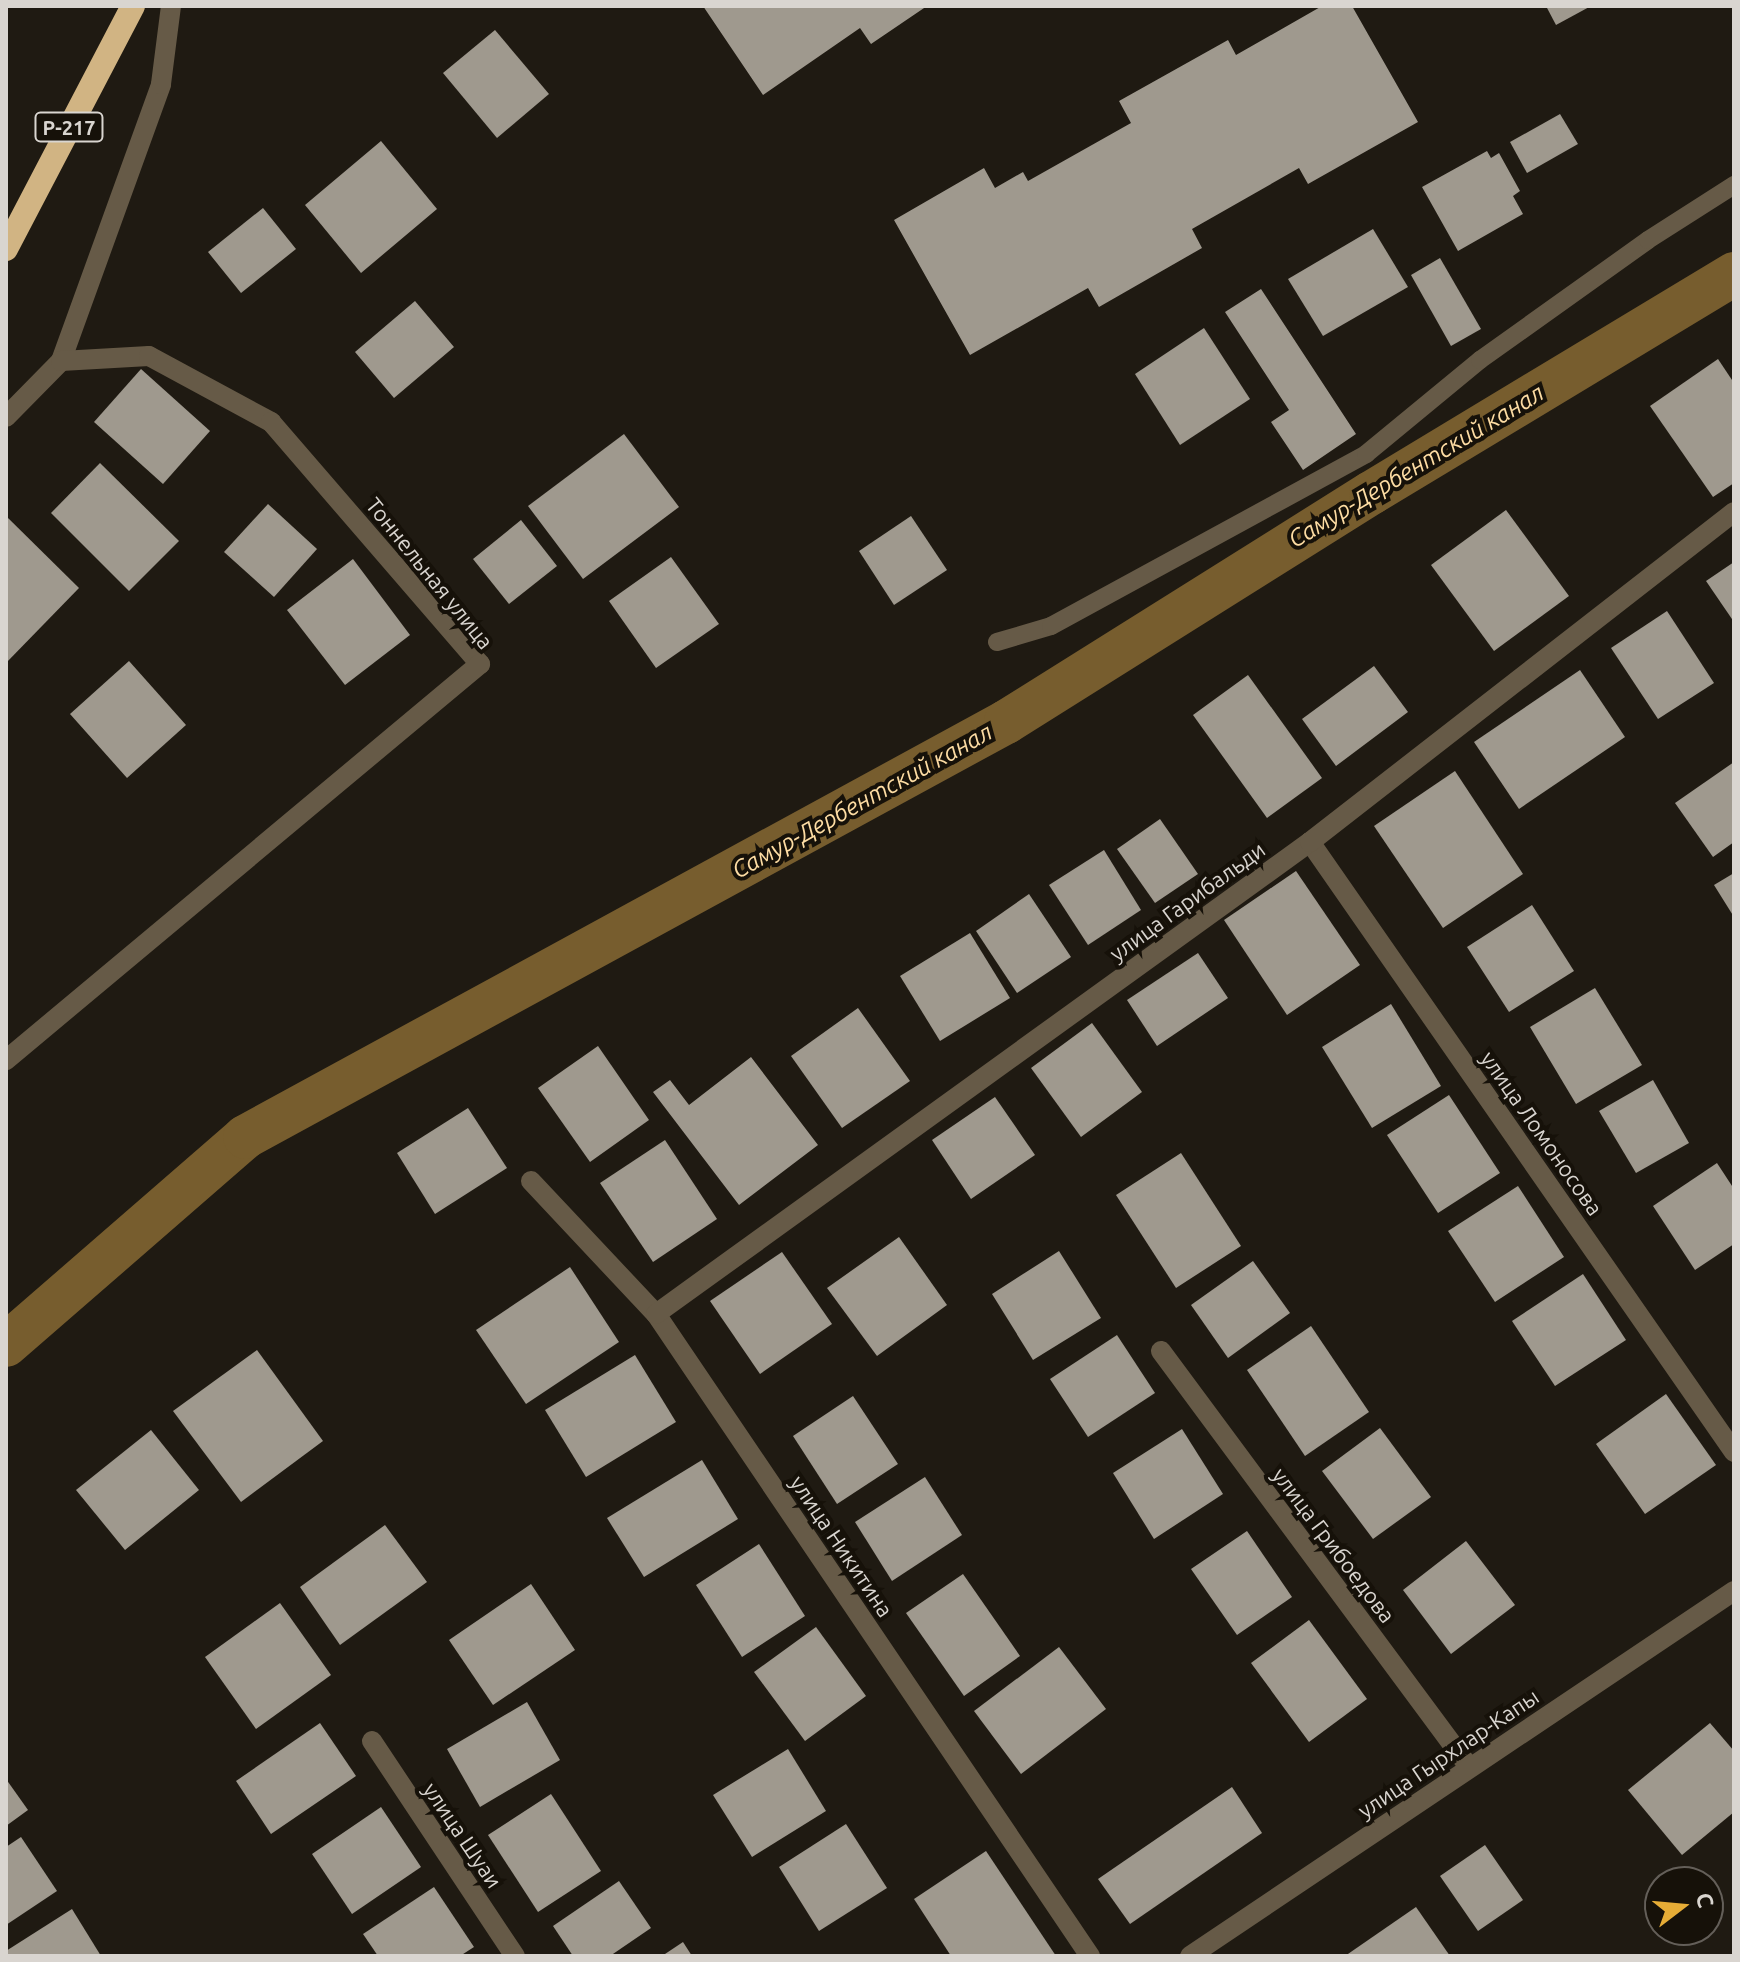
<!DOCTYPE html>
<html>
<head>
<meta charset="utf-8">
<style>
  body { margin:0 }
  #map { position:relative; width:1740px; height:1962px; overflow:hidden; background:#1f1a12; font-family:Ubuntu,sans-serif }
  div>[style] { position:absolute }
  .canal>* { height:44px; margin:-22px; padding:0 22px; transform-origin:22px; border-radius:22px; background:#775d2e }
  .building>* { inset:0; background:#9f998e }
  .lane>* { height:18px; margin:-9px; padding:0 9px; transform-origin:9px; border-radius:9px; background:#665a47 }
  .street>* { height:20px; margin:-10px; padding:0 10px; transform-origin:10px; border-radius:10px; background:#665a47 }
  .highway>* { height:24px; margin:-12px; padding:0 12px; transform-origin:12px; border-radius:12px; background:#d1b483 }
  span { translate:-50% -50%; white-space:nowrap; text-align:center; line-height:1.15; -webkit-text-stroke:8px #161109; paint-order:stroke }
  .shield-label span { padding:2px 6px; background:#161109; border:2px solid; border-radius:6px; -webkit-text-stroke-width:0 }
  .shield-label { font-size:20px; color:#d9d5d0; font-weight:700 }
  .street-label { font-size:22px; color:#d9d5d0 }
  .water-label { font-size:24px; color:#fddca3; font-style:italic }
  .frame { position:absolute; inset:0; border:8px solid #d9d5d0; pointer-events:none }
  .north { position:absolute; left:1644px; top:1866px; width:80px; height:80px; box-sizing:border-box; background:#161109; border:2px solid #645f59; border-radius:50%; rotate:74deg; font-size:22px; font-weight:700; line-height:32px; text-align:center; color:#d9d5d0 }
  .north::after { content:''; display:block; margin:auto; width:28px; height:36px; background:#e6ac36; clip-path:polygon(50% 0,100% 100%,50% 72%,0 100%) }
</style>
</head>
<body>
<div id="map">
  <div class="canal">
    <div style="left:6px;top:1345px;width:317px;rotate:-41deg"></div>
    <div style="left:245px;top:1137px;width:867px;rotate:-28.61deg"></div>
    <div style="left:1006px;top:722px;width:431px;rotate:-32.1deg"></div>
    <div style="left:1371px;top:493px;width:424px;rotate:-31.1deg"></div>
  </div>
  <div class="building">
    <div style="clip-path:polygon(703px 6px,927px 6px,871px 44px,860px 28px,763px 95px)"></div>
    <div style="clip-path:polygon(1322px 6px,1352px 6px,1418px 122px,1308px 184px,1299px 168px,1192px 229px,1202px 248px,1099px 307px,1088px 288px,970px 355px,894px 220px,984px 168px,995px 188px,1023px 172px,1028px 181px,1131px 123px,1119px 101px,1228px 40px,1236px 55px)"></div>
    <div style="clip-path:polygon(1546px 6px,1591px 6px,1556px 25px)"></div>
    <div style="clip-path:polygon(495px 30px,549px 94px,497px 138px,443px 73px)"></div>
    <div style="clip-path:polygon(1560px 114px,1578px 144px,1527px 173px,1510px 142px)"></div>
    <div style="clip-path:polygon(381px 141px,437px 209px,361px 273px,305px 205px)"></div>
    <div style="clip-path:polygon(1487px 151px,1491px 158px,1499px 153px,1520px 191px,1513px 196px,1523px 214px,1458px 251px,1422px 187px)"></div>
    <div style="clip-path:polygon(263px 208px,296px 249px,241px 293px,208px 252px)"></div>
    <div style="clip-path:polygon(1373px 229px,1408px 287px,1323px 336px,1288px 279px)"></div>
    <div style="clip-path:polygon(1440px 258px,1481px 329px,1451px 346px,1411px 275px)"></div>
    <div style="clip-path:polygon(1261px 289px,1356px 434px,1303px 470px,1271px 422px,1289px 410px,1225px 312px)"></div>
    <div style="clip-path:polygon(415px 301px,454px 347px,394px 398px,355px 352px)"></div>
    <div style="clip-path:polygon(1204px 328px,1250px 399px,1180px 445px,1135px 374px)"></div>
    <div style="clip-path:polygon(1718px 359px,1734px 383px,1734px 483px,1713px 497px,1650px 406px)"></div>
    <div style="clip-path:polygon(141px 369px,210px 431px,163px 484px,94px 422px)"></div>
    <div style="clip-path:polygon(624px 434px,679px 507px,583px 579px,528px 506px)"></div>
    <div style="clip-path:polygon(100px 463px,179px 541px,129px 591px,51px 513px)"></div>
    <div style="clip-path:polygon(268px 504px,317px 549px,274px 597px,224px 552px)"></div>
    <div style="clip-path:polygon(1506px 510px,1569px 596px,1494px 651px,1431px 565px)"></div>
    <div style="clip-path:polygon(6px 516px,79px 588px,6px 663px)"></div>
    <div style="clip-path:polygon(911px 516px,947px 570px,894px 605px,859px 551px)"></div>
    <div style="clip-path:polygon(521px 520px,557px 566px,509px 604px,473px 559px)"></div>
    <div style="clip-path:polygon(671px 557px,719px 624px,656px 668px,609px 601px)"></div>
    <div style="clip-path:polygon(353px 559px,410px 635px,345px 685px,287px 610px)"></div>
    <div style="clip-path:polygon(1734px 562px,1734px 622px,1706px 581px)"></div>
    <div style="clip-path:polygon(1667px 611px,1714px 683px,1658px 719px,1611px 648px)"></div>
    <div style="clip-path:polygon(129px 661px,186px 725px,127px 778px,70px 714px)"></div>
    <div style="clip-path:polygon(1374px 666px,1408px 712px,1336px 766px,1302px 719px)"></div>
    <div style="clip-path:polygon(1580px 670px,1625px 737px,1519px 809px,1474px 742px)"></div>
    <div style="clip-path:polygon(1248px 675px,1322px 778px,1267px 818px,1193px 715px)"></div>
    <div style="clip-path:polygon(1734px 762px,1734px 842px,1713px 857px,1675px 803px)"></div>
    <div style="clip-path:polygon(1455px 771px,1523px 874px,1443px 928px,1374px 826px)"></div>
    <div style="clip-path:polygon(1160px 819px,1198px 874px,1155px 903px,1117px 849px)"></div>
    <div style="clip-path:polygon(1104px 850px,1141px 910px,1088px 945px,1049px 885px)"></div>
    <div style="clip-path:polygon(1296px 871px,1360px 965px,1287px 1015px,1224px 920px)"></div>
    <div style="clip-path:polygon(1734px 873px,1734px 917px,1714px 885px)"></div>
    <div style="clip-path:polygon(1029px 894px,1071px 957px,1017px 993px,976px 931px)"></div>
    <div style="clip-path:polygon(1532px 905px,1574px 971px,1509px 1012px,1467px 947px)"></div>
    <div style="clip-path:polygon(970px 933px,1010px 998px,940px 1041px,900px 976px)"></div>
    <div style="clip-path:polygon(1198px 953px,1228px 998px,1157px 1046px,1127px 1000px)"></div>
    <div style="clip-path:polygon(1595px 988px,1642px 1065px,1576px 1104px,1530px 1027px)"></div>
    <div style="clip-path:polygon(1391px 1004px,1441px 1086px,1372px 1128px,1322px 1047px)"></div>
    <div style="clip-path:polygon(858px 1008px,910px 1081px,842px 1128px,791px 1056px)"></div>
    <div style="clip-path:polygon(1092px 1023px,1142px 1092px,1081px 1137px,1031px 1068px)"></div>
    <div style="clip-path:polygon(598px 1046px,649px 1120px,590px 1162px,538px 1088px)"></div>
    <div style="clip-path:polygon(751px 1057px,818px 1145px,739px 1205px,653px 1092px,670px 1080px,689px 1105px)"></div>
    <div style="clip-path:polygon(1653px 1080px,1689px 1143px,1636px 1173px,1599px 1111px)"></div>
    <div style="clip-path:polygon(1449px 1095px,1500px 1173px,1438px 1213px,1387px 1135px)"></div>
    <div style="clip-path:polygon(995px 1097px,1035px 1155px,971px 1199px,932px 1140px)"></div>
    <div style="clip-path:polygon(468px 1108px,507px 1168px,435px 1214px,397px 1153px)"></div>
    <div style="clip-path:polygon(665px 1140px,717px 1219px,653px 1262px,600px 1183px)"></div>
    <div style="clip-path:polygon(1181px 1153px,1241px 1246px,1176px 1288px,1116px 1195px)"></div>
    <div style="clip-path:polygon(1717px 1163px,1734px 1189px,1734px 1244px,1695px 1270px,1653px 1206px)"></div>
    <div style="clip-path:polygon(1518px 1186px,1564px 1257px,1495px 1302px,1448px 1231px)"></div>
    <div style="clip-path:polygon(899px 1237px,947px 1305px,877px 1356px,827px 1288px)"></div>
    <div style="clip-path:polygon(1059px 1251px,1101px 1318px,1033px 1360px,992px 1294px)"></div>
    <div style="clip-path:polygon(782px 1252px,832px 1324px,760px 1374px,710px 1301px)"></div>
    <div style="clip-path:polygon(1253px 1261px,1290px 1313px,1228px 1358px,1191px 1305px)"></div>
    <div style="clip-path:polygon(570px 1267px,619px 1342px,526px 1404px,476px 1330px)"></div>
    <div style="clip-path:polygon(1583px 1274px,1626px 1340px,1555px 1386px,1512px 1321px)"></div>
    <div style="clip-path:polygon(1311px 1326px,1369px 1412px,1305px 1456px,1247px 1370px)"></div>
    <div style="clip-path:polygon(1117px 1335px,1155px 1393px,1088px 1437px,1050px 1379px)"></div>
    <div style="clip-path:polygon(257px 1350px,323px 1441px,241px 1502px,173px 1411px)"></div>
    <div style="clip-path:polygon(635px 1355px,676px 1422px,586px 1477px,545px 1410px)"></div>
    <div style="clip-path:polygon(1666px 1394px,1716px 1465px,1645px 1514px,1596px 1444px)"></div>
    <div style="clip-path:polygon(853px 1396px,898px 1464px,837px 1504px,793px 1436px)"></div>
    <div style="clip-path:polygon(1380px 1428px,1431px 1497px,1373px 1539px,1322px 1471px)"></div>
    <div style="clip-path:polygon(1182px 1429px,1223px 1494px,1154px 1539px,1113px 1473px)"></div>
    <div style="clip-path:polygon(151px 1430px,199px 1490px,125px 1550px,76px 1490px)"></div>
    <div style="clip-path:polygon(702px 1460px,738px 1519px,644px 1577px,607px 1518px)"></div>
    <div style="clip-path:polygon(925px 1477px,962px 1535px,892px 1581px,855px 1522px)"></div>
    <div style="clip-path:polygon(385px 1525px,427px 1582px,340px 1645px,300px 1587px)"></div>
    <div style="clip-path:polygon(1247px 1531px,1292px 1597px,1237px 1635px,1191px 1569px)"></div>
    <div style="clip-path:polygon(1466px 1541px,1515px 1605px,1451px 1654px,1403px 1590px)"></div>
    <div style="clip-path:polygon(759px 1544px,805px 1616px,742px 1657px,696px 1585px)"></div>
    <div style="clip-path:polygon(963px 1574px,1020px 1656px,964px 1696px,906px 1613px)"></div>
    <div style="clip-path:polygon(531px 1584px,575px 1650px,493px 1705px,449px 1640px)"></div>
    <div style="clip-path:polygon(280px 1603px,331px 1675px,256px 1729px,205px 1657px)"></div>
    <div style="clip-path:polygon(1309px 1620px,1367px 1699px,1309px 1742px,1251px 1663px)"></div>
    <div style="clip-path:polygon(816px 1627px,866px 1696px,805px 1741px,754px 1672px)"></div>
    <div style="clip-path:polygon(1059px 1647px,1106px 1709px,1021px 1774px,974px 1711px)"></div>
    <div style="clip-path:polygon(527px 1702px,560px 1760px,480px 1807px,447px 1749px)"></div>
    <div style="clip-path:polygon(320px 1723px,356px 1776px,271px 1834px,236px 1781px)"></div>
    <div style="clip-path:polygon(1710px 1723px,1734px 1751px,1734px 1812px,1682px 1855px,1628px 1790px)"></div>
    <div style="clip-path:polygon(788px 1749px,826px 1811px,752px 1857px,713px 1795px)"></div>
    <div style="clip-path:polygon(6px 1779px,28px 1810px,6px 1826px)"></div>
    <div style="clip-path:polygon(1232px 1787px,1262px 1833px,1130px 1924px,1098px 1879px)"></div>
    <div style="clip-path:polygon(551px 1794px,601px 1871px,538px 1912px,488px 1835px)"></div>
    <div style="clip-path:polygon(381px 1807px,421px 1867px,352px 1914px,312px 1854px)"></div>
    <div style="clip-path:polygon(846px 1824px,887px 1888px,819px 1931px,779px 1867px)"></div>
    <div style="clip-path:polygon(21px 1837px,57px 1891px,6px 1925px,6px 1847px)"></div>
    <div style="clip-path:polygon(1485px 1845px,1523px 1900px,1478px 1931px,1440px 1876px)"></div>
    <div style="clip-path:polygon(986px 1851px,1056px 1956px,951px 1956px,914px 1899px)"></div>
    <div style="clip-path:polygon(619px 1881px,651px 1928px,610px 1956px,573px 1956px,553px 1926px)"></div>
    <div style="clip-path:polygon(434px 1887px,474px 1947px,460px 1956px,378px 1956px,363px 1934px)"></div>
    <div style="clip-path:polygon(1416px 1907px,1450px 1956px,1345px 1956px)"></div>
    <div style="clip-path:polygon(72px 1909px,101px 1956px,6px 1956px,6px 1951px)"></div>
    <div style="clip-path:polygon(683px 1942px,692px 1956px,662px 1956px)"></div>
  </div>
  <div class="lane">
    <div style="left:997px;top:642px;width:56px;rotate:-16.5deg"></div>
    <div style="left:1051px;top:626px;width:359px;rotate:-28.6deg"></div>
    <div style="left:1366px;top:454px;width:148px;rotate:-39.5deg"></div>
    <div style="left:1480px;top:360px;width:206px;rotate:-35.5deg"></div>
    <div style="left:1648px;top:240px;width:102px;rotate:-32.6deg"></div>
  </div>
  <div class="street">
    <div style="left:61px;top:361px;width:294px;rotate:-70.1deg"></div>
    <div style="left:161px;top:84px;width:79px;rotate:-82.7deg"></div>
    <div style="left:6px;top:417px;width:78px;rotate:-45.5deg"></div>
    <div style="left:61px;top:361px;width:88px;rotate:-3.3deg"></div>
    <div style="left:149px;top:356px;width:139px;rotate:28.4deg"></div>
    <div style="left:271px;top:422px;width:320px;rotate:49.2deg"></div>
    <div style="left:480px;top:664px;width:618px;rotate:140.12deg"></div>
    <div style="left:1310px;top:842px;width:743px;rotate:55.2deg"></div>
    <div style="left:531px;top:1181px;width:183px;rotate:46.8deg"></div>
    <div style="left:656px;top:1314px;width:775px;rotate:55.94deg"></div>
    <div style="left:656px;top:1314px;width:807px;rotate:-35.82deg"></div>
    <div style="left:1310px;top:842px;width:537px;rotate:-37.89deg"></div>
    <div style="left:1161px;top:1351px;width:518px;rotate:53.48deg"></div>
    <div style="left:372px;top:1741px;width:258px;rotate:56.4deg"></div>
    <div style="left:1190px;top:1956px;width:655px;rotate:-33.86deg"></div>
  </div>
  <div class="highway">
    <div style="left:6px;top:249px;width:274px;rotate:-62.4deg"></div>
  </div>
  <div class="shield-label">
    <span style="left:69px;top:127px">Р-217</span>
  </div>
  <div class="street-label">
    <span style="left:430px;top:573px;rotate:51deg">Тоннельная улица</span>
    <span style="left:1187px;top:901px;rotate:-36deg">улица Гарибальди</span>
    <span style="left:1542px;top:1133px;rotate:55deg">улица Ломоносова</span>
    <span style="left:1334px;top:1545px;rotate:53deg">улица Грибоедова</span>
    <span style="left:842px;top:1546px;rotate:56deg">улица Никитина</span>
    <span style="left:1448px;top:1753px;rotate:-34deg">улица Гырхлар-Капы</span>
    <span style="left:463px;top:1835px;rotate:56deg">улица Шуаи</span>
  </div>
  <div class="water-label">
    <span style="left:1416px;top:466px;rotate:-31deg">Самур-Дербентский канал</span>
    <span style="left:862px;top:801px;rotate:-29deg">Самур-Дербентский канал</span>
  </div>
  <div class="frame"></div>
  <div class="north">С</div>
</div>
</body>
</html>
